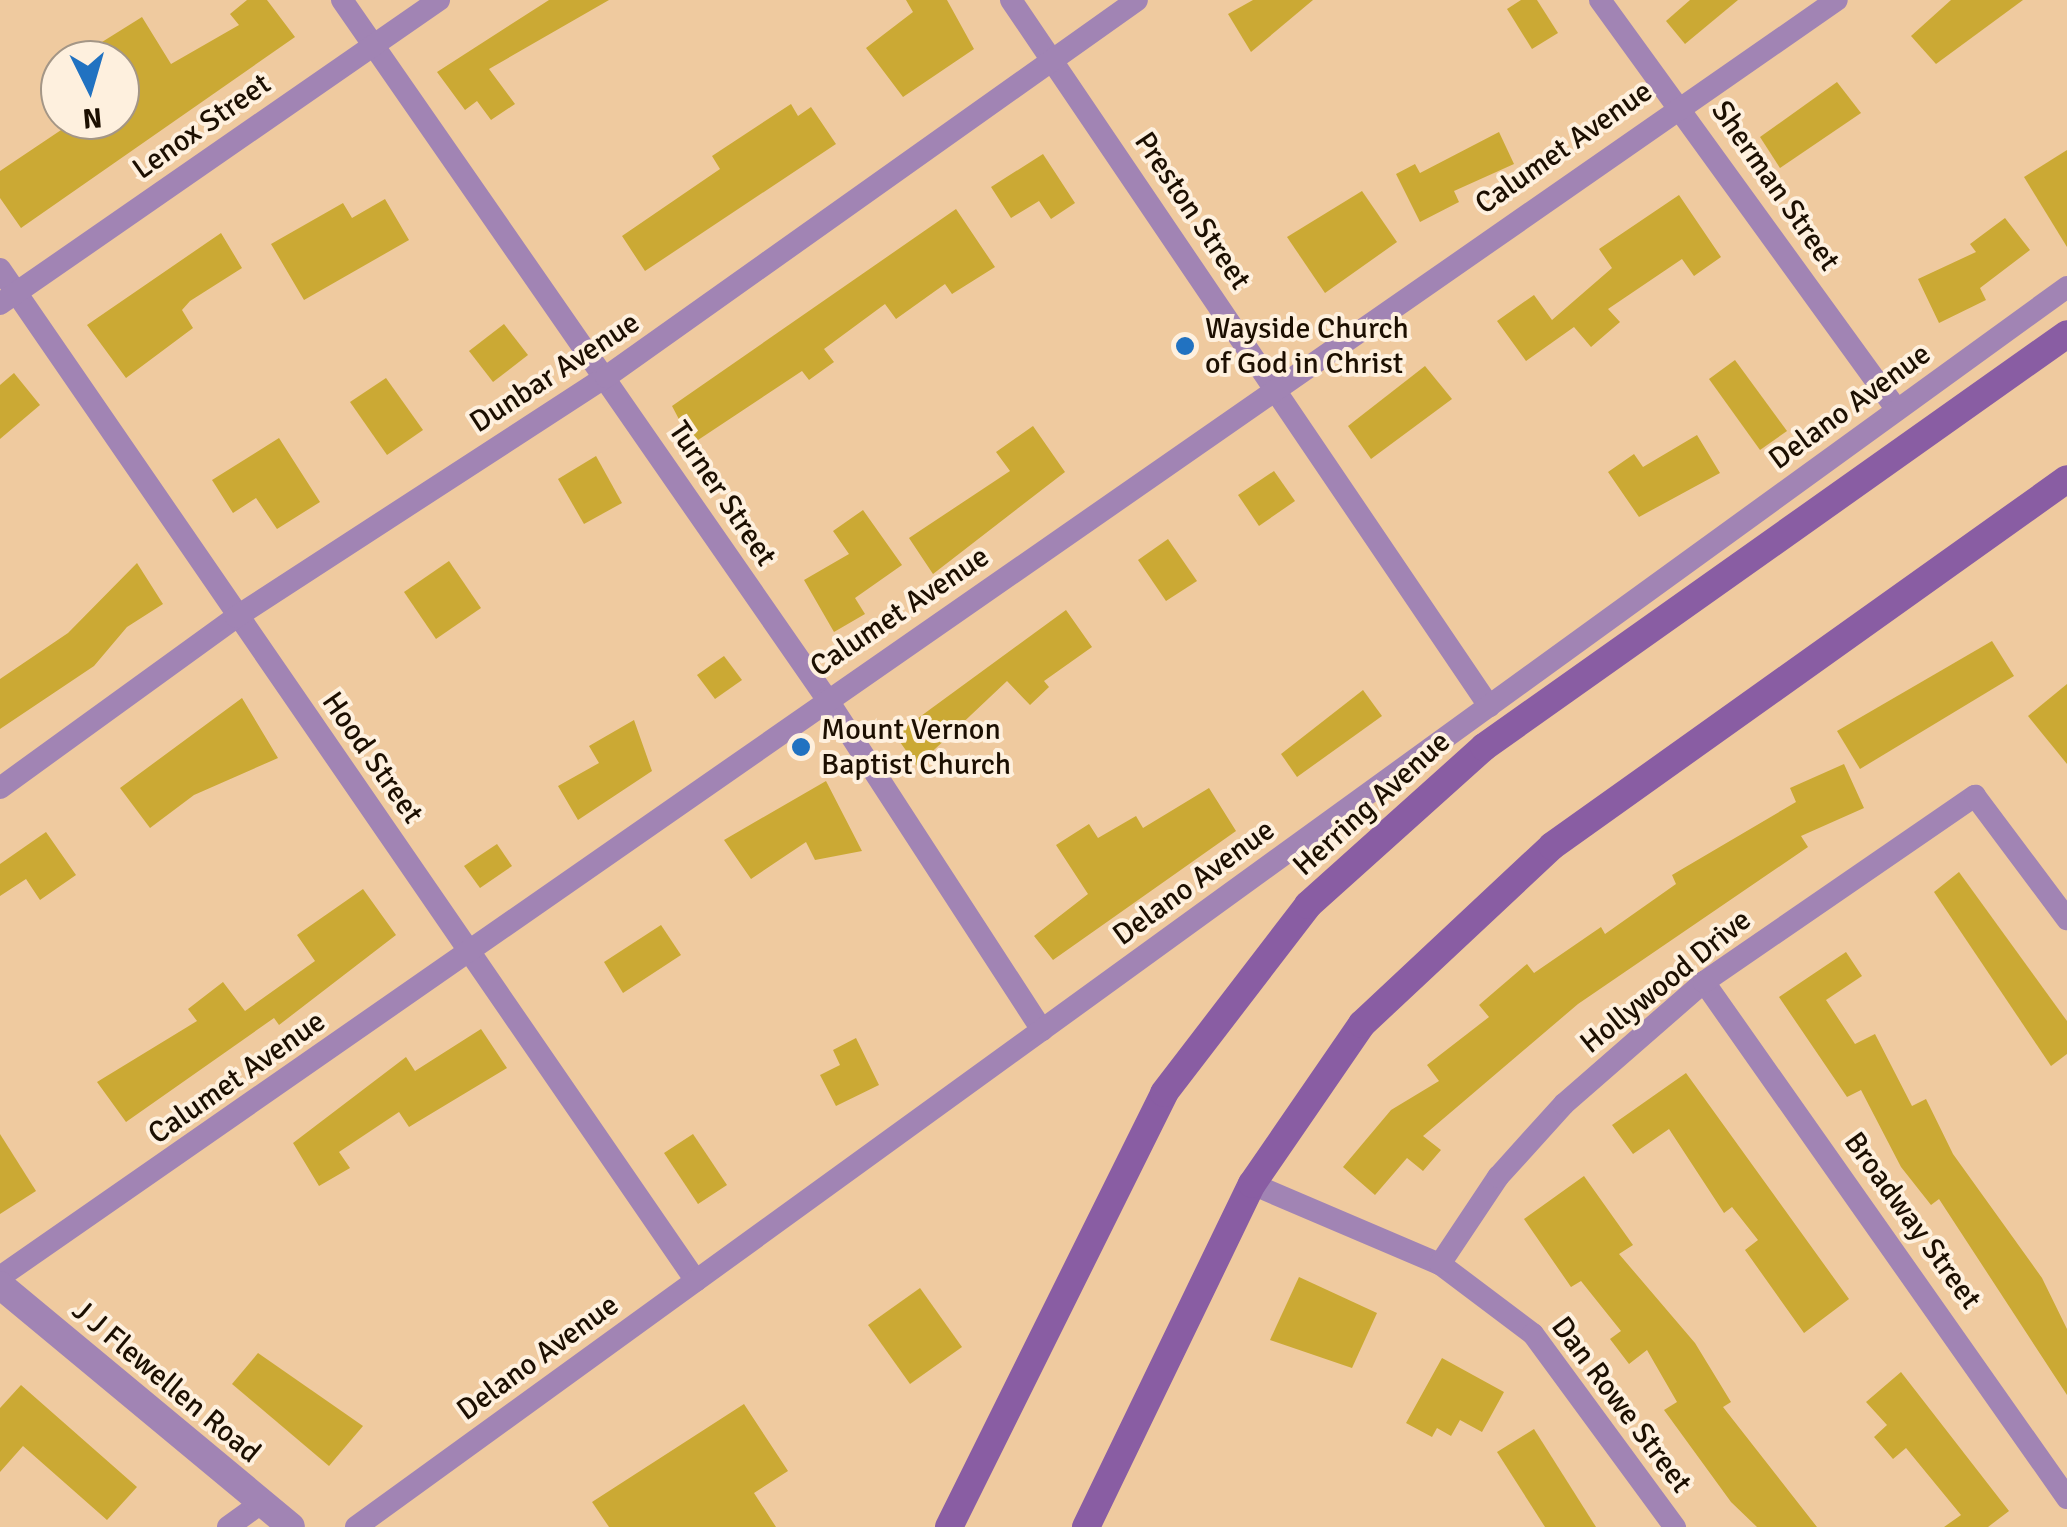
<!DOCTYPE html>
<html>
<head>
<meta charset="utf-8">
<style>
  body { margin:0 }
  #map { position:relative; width:2067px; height:1527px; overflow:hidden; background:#efca9f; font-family:Signika,sans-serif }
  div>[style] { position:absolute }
  .building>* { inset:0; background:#cba934 }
  .minor>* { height:22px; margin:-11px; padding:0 11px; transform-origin:11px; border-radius:11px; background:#a184b4 }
  .tertiary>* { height:28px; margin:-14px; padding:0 14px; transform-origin:14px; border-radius:14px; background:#a184b4 }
  .secondary>* { height:28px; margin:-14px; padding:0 14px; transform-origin:14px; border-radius:14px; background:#895da3 }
  .dots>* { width:28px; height:28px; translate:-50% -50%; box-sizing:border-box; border:5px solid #fef0de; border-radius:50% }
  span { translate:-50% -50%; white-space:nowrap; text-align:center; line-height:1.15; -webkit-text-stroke:8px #fef0de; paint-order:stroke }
  .street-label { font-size:30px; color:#1c0f01 }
  .poi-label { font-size:30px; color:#1c0f01 }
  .left { translate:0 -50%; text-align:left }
  .north { position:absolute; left:40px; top:40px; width:100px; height:100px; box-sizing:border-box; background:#fef0de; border:2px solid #a49686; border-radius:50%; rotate:175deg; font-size:28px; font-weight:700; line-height:40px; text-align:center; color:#1c0f01 }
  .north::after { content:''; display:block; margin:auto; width:35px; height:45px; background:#2172c1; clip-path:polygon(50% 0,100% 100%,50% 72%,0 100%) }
</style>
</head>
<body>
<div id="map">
  <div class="building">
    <div style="clip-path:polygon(247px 0,267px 0,295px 37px,21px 228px,0 198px,0 171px,76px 120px,120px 120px,120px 60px,102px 42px,142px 17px,171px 64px,239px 25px,230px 14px)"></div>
    <div style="clip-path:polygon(549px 0,609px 0,489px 69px,515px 104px,491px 120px,477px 101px,465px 110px,437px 72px)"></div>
    <div style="clip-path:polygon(906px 0,947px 0,974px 49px,903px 97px,866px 48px,913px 12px)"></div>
    <div style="clip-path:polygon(1253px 0,1313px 0,1251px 52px,1228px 14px)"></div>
    <div style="clip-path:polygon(1521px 0,1537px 0,1558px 33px,1532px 49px,1507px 9px)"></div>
    <div style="clip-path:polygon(1690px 0,1738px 0,1685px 44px,1666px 21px)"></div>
    <div style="clip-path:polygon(1951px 0,2023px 0,1936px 64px,1911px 36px)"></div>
    <div style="clip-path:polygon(1837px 82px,1861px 113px,1780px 168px,1760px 137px)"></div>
    <div style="clip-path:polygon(791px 104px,798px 116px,811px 107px,836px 144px,645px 271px,622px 236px,720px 169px,712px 156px)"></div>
    <div style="clip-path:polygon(1499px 132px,1514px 164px,1454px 191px,1459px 202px,1420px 222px,1396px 174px,1415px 164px,1420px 173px)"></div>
    <div style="clip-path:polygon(2067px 150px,2067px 247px,2024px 177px)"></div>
    <div style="clip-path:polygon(1043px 154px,1075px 203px,1051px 219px,1039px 201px,1011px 218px,991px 187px)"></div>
    <div style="clip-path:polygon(1362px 191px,1397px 242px,1325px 293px,1287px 237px)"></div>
    <div style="clip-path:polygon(1679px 195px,1721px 257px,1694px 276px,1682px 259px,1608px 309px,1620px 322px,1591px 347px,1574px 327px,1526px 361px,1497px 321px,1534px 295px,1552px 320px,1612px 268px,1599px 249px)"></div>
    <div style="clip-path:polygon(385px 199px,409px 240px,304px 300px,271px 244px,343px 203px,352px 218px)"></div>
    <div style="clip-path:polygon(956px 209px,995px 267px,952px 294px,945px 284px,896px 319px,885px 304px,824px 349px,834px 362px,809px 380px,802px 371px,692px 444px,672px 406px)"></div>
    <div style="clip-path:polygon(2005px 218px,2030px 250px,1980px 288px,1986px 300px,1939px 323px,1918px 279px,1976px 252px,1970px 244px)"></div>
    <div style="clip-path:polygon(221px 233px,242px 268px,190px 301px,182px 310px,193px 328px,126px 378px,87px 325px)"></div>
    <div style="clip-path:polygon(504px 324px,528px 355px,493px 382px,469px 351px)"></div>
    <div style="clip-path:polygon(1735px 360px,1787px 431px,1760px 450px,1709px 379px)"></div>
    <div style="clip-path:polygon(1425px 366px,1452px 399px,1371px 459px,1348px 426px)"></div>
    <div style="clip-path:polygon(14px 373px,40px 405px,0 439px,0 385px)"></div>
    <div style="clip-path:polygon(386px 378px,423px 430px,387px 455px,350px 402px)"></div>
    <div style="clip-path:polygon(1033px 426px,1065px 472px,933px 574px,909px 538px,1010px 471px,996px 452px)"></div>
    <div style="clip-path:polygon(1697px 435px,1720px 473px,1639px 517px,1608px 472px,1634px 454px,1643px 467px)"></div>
    <div style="clip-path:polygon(279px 438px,320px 502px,277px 529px,256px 498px,233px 513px,212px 480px)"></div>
    <div style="clip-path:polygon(596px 456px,622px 503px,584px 524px,558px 479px)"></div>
    <div style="clip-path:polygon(1274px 471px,1295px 501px,1259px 526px,1238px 495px)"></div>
    <div style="clip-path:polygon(863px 510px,902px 565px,855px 598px,865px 614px,834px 632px,804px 580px,849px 554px,833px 531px)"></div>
    <div style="clip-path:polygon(1168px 539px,1197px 581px,1166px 601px,1138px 560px)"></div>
    <div style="clip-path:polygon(449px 561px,481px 608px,436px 639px,404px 592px)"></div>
    <div style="clip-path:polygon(137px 563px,163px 604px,127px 627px,94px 666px,0 729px,0 679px,68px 633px)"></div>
    <div style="clip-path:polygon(1066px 610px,1092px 647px,1044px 681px,1049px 687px,1030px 705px,1007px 681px,917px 766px,895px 735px)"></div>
    <div style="clip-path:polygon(1992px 641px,2014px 676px,1860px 769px,1837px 731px)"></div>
    <div style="clip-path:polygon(724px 656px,742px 680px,715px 699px,697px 675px)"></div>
    <div style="clip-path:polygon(2067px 684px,2067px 764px,2028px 716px)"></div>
    <div style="clip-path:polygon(1363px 690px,1382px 716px,1297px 777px,1281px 754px)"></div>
    <div style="clip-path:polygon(242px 698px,278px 758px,194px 795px,150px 828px,120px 788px)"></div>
    <div style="clip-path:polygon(634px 720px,652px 771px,578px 820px,558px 786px,599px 763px,589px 746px)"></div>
    <div style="clip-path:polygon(1844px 764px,1864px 808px,1801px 836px,1808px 847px,1578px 1004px,1423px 1136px,1441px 1150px,1423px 1171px,1407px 1158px,1375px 1195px,1343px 1167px,1391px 1110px,1439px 1081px,1427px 1065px,1489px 1017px,1479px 1005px,1527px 964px,1534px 973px,1601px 927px,1605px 934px,1676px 884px,1672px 875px,1796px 802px,1790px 788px)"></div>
    <div style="clip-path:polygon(826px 781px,862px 851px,815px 860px,806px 842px,751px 879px,724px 840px)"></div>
    <div style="clip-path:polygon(1209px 788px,1236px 831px,1053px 960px,1034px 936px,1088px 894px,1056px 845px,1089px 824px,1098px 838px,1136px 816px,1143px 828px)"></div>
    <div style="clip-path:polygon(46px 832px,76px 875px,40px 900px,26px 879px,0 896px,0 864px)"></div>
    <div style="clip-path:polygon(497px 844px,512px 866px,480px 888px,464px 866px)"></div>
    <div style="clip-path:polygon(1959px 872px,2067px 1021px,2067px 1054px,2051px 1066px,1934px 892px)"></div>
    <div style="clip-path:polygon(363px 889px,396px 935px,279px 1025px,274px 1018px,126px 1122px,97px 1082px,197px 1021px,188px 1009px,223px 982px,245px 1011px,315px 961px,297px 935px)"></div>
    <div style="clip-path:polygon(661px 925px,681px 955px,623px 993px,604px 962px)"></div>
    <div style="clip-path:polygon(1846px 952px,1862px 976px,1826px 1000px,1855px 1044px,1875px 1034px,1912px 1106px,1926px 1099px,1953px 1154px,2042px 1278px,2067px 1329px,2067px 1395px,1939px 1199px,1931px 1205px,1901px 1167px,1861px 1090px,1847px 1097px,1779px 997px)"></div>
    <div style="clip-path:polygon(481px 1029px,507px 1068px,409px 1127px,399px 1112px,339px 1152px,350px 1168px,319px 1186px,293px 1143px,406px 1057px,415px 1071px)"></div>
    <div style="clip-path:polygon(856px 1038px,879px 1085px,836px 1106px,820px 1075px,840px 1065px,833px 1050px)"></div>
    <div style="clip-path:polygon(1686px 1073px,1849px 1299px,1804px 1333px,1745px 1250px,1758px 1240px,1732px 1207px,1724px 1213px,1669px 1129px,1633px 1154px,1612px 1125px)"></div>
    <div style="clip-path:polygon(0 1134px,36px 1191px,0 1214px)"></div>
    <div style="clip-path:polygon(693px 1134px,727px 1185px,698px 1204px,664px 1153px)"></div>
    <div style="clip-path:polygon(1584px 1176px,1633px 1245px,1619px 1254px,1695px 1343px,1731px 1402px,1723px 1407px,1817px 1527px,1757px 1527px,1731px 1502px,1664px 1410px,1677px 1402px,1647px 1350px,1629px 1364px,1610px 1339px,1621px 1331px,1581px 1281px,1571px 1287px,1524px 1219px)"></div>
    <div style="clip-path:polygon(1299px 1277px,1377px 1313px,1352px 1368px,1270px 1340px)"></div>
    <div style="clip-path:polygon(920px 1288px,962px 1347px,910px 1384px,868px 1325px)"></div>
    <div style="clip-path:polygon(258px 1353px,363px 1426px,329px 1466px,232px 1384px)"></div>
    <div style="clip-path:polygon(1442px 1358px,1504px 1392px,1482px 1432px,1460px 1420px,1451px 1436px,1437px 1428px,1432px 1437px,1406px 1423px)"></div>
    <div style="clip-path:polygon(1901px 1372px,2009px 1511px,1988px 1527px,1944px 1527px,1961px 1515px,1906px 1448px,1893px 1459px,1874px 1437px,1887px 1425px,1866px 1402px)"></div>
    <div style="clip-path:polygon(21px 1385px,137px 1487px,107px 1520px,23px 1446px,0 1472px,0 1408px)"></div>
    <div style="clip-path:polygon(744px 1404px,788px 1471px,754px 1493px,776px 1527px,609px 1527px,592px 1502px)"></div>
    <div style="clip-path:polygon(1534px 1429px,1596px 1527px,1545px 1527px,1497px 1452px)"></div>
  </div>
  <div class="minor">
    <div style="left:342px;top:0;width:851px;rotate:55.25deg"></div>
    <div style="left:827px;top:699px;width:395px;rotate:57deg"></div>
    <div style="left:1011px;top:0;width:853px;rotate:55.9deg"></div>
    <div style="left:1600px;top:0;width:506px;rotate:54.08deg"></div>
    <div style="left:0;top:269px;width:1228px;rotate:55.48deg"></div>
    <div style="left:0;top:304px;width:534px;rotate:-34.7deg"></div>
    <div style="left:0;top:788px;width:291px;rotate:-35.9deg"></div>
    <div style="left:236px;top:617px;width:441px;rotate:-33deg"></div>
    <div style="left:606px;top:377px;width:651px;rotate:-35.37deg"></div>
    <div style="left:1704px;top:982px;width:631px;rotate:54.87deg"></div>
    <div style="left:1252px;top:1184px;width:204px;rotate:23.1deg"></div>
    <div style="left:1440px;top:1264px;width:116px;rotate:37deg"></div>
    <div style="left:1533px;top:1334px;width:240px;rotate:53.7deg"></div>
    <div style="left:1440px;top:1264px;width:105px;rotate:-56.3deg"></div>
    <div style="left:1498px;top:1177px;width:98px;rotate:-47.9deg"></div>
    <div style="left:1564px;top:1104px;width:186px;rotate:-41.1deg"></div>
    <div style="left:1704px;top:982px;width:329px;rotate:-34.5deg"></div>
    <div style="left:1975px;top:796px;width:154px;rotate:53.2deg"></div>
    <div style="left:0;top:1277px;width:2237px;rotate:-34.81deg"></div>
    <div style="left:228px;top:1527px;width:39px;rotate:-36deg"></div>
    <div style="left:356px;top:1527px;width:2113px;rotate:-35.93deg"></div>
  </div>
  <div class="tertiary">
    <div style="left:0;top:1285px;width:378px;rotate:39.7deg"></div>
  </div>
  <div class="secondary">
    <div style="left:949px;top:1527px;width:484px;rotate:-63.6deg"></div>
    <div style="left:1164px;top:1093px;width:237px;rotate:-52.5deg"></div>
    <div style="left:1308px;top:905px;width:237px;rotate:-41.9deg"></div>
    <div style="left:1484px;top:747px;width:714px;rotate:-35.31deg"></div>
    <div style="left:1086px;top:1527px;width:381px;rotate:-64.2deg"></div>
    <div style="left:1252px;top:1184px;width:194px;rotate:-55.5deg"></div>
    <div style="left:1362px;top:1024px;width:260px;rotate:-43.1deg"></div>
    <div style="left:1552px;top:846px;width:632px;rotate:-35.47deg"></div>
  </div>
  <div class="dots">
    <div style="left:1185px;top:346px;background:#2172c1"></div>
    <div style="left:801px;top:747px;background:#2172c1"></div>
  </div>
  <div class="street-label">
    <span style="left:202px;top:127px;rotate:-35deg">Lenox Street</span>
    <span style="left:1564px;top:148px;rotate:-35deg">Calumet Avenue</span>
    <span style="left:1775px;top:186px;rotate:55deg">Sherman Street</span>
    <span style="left:1192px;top:211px;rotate:56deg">Preston Street</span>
    <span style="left:555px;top:373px;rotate:-33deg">Dunbar Avenue</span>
    <span style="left:1850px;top:407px;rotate:-36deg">Delano Avenue</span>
    <span style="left:722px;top:494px;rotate:56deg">Turner Street</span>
    <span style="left:900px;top:612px;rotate:-34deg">Calumet Avenue</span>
    <span style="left:372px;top:758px;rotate:55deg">Hood Street</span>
    <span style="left:1372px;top:804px;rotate:-42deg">Herring Avenue</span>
    <span style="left:1194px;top:883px;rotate:-36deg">Delano Avenue</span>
    <span style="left:1666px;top:982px;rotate:-39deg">Hollywood Drive</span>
    <span style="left:237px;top:1078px;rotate:-35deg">Calumet Avenue</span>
    <span style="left:1912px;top:1221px;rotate:54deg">Broadway Street</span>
    <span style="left:538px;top:1358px;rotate:-36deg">Delano Avenue</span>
    <span style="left:166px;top:1382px;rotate:40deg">J J Flewellen Road</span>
    <span style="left:1621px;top:1405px;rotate:53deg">Dan Rowe Street</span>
  </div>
  <div class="poi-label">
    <span class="left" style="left:1205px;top:346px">Wayside Church<br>of God in Christ</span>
    <span class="left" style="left:821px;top:747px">Mount Vernon<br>Baptist Church</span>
  </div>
  <div class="north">N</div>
</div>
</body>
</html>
